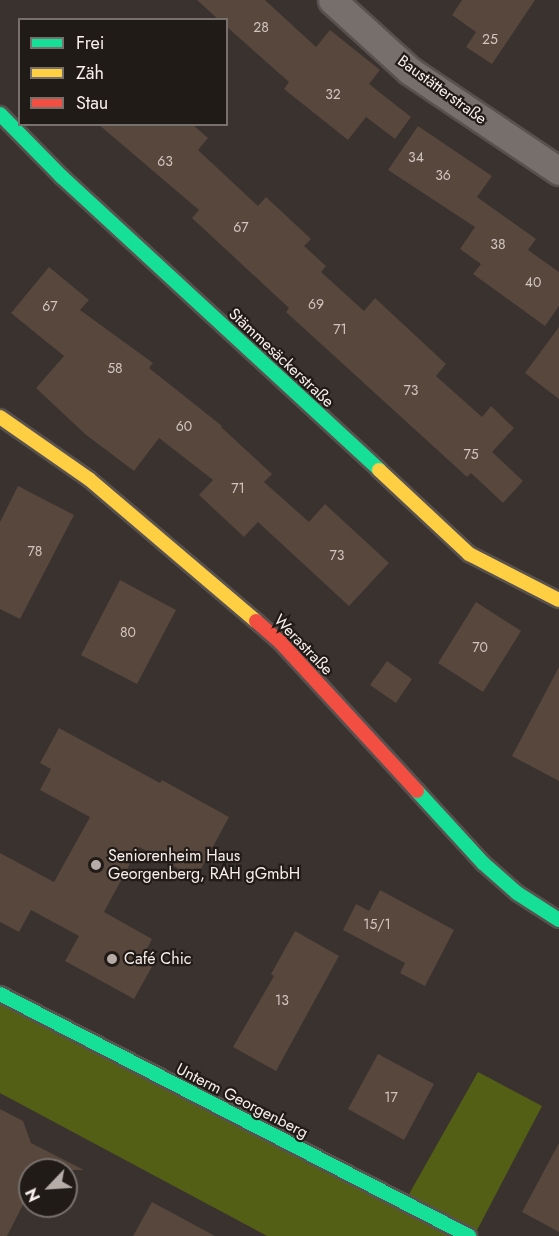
<!DOCTYPE html>
<html>
<head>
<meta charset="utf-8">
<style>
  body { margin:0 }
  #map { position:relative; width:559px; height:1236px; overflow:hidden; background:#3a322f; font-family:Jost,sans-serif }
  div>[style] { position:absolute }
  .green>* { inset:0; background:#535f15 }
  .building>* { inset:0; background:#57473c }
  .roads { filter:drop-shadow(2px 0 #58514f) drop-shadow(-2px 0 #58514f) drop-shadow(0 2px #58514f) drop-shadow(0 -2px #58514f) }
  .street>* { height:27px; margin:-13.5px; padding:0 13.5px; transform-origin:13.5px; border-radius:13.5px; background:#766f6c }
  .fast>* { height:14px; margin:-7px; padding:0 7px; transform-origin:7px; border-radius:7px; background:#16e098 }
  .slow>* { height:14px; margin:-7px; padding:0 7px; transform-origin:7px; border-radius:7px; background:#ffcf43 }
  .jam>* { height:14px; margin:-7px; padding:0 7px; transform-origin:7px; border-radius:7px; background:#f24e42 }
  .dots>* { width:16px; height:16px; translate:-50% -50%; box-sizing:border-box; border:3px solid #211b18; border-radius:50% }
  span { translate:-50% -50%; white-space:nowrap; text-align:center; line-height:1.15; -webkit-text-stroke:4.5px #211b18; paint-order:stroke }
  .number-label { font-size:14px; color:#d0c5bf }
  .number-label span { -webkit-text-stroke-width:0 }
  .street-label { font-size:16px; color:#f8efeb }
  .poi-label { font-size:16px; color:#f8efeb }
  .left { translate:0 -50%; text-align:left }
  .legend { position:absolute; left:18px; top:18px; width:210px; height:108px; box-sizing:border-box; background:#211b18; border:2px solid #77706c; margin:0; padding:8px 10px; list-style:none; font-size:18px; color:#f8efeb }
  .legend li { display:flex; align-items:center; gap:12px; height:30px }
  .legend b { width:30px; border:2px solid #77706c }
  .north { position:absolute; left:18px; top:1158px; width:60px; height:60px; box-sizing:border-box; background:#211b18; border:2px solid #77706c; border-radius:50%; rotate:245deg; font-size:16px; font-weight:700; line-height:24px; text-align:center; color:#f8efeb }
  .north::after { content:''; display:block; margin:auto; width:21px; height:27px; background:#b6ada9; clip-path:polygon(50% 0,100% 100%,50% 72%,0 100%) }
</style>
</head>
<body>
<div id="map">
  <div class="green">
    <div style="clip-path:polygon(0 994px,404px 1203px,478px 1072px,542px 1106px,474px 1236px,267px 1236px,0 1093px)"></div>
  </div>
  <div class="building">
    <div style="clip-path:polygon(197px 0,265px 0,316px 47px,330px 30px,380px 70px,369px 84px,411px 117px,395px 139px,366px 117px,348px 140px,284px 89px,289px 82px,226px 26px,226px 20px,219px 20px)"></div>
    <div style="clip-path:polygon(462px 0,535px 0,492px 64px,466px 47px,476px 32px,452px 15px)"></div>
    <div style="clip-path:polygon(98px 124px,192px 124px,208px 138px,198px 150px,258px 206px,266px 197px,311px 239px,304px 246px,326px 266px,321px 272px,364px 311px,375px 298px,446px 364px,436px 376px,482px 417px,491px 406px,514px 428px,492px 452px,523px 481px,503px 503px,471px 473px,467px 477px,286px 312px,289px 308px,192px 218px,199px 210px)"></div>
    <div style="clip-path:polygon(418px 126px,492px 176px,477px 197px,536px 239px,528px 250px,559px 272px,559px 306px,545px 326px,473px 274px,481px 264px,460px 249px,475px 227px,388px 170px)"></div>
    <div style="clip-path:polygon(49px 267px,89px 300px,80px 310px,153px 363px,149px 368px,222px 426px,221px 427px,272px 474px,264px 482px,309px 522px,325px 504px,389px 563px,349px 606px,258px 522px,244px 537px,199px 495px,213px 480px,159px 438px,134px 471px,85px 434px,36px 388px,64px 356px,11px 313px)"></div>
    <div style="clip-path:polygon(559px 327px,559px 399px,525px 373px)"></div>
    <div style="clip-path:polygon(18px 486px,74px 515px,20px 619px,0 609px,0 522px)"></div>
    <div style="clip-path:polygon(120px 580px,176px 610px,137px 684px,81px 655px)"></div>
    <div style="clip-path:polygon(476px 602px,521px 631px,483px 692px,438px 663px)"></div>
    <div style="clip-path:polygon(387px 661px,412px 679px,396px 703px,370px 685px)"></div>
    <div style="clip-path:polygon(559px 667px,559px 781px,512px 756px)"></div>
    <div style="clip-path:polygon(59px 728px,160px 783px,162px 780px,229px 817px,196px 878px,139px 847px,104px 912px,152px 939px,143px 956px,154px 963px,134px 999px,65px 961px,79px 936px,31px 910px,19px 932px,0 922px,0 853px,54px 882px,90px 817px,40px 790px,51px 769px,40px 763px)"></div>
    <div style="clip-path:polygon(380px 890px,454px 930px,425px 986px,400px 973px,405px 963px,343px 930px,356px 904px,369px 911px)"></div>
    <div style="clip-path:polygon(295px 931px,339px 956px,276px 1071px,233px 1047px,274px 976px,271px 974px)"></div>
    <div style="clip-path:polygon(378px 1054px,434px 1084px,404px 1140px,348px 1109px)"></div>
    <div style="clip-path:polygon(0 1109px,23px 1121px,31px 1143px,84px 1170px,30px 1170px,30px 1191px,7px 1236px,0 1236px)"></div>
    <div style="clip-path:polygon(559px 1143px,559px 1232px,522px 1212px)"></div>
    <div style="clip-path:polygon(152px 1202px,215px 1236px,133px 1236px)"></div>
  </div>
  <div class="roads">
    <div class="street">
      <div style="left:332px;top:0;width:105px;rotate:42.3deg"></div>
      <div style="left:410px;top:71px;width:179px;rotate:33.9deg"></div>
    </div>
    <div class="fast">
      <div style="left:0;top:114px;width:88px;rotate:45.5deg"></div>
      <div style="left:62px;top:177px;width:432px;rotate:42.7deg"></div>
      <div style="left:417px;top:791px;width:98px;rotate:47.5deg"></div>
      <div style="left:483px;top:863px;width:45px;rotate:41.4deg"></div>
      <div style="left:517px;top:893px;width:50px;rotate:32.7deg"></div>
      <div style="left:0;top:994px;width:528px;rotate:27.29deg"></div>
    </div>
    <div class="slow">
      <div style="left:0;top:417px;width:108px;rotate:34.9deg"></div>
      <div style="left:89px;top:479px;width:219px;rotate:40.4deg"></div>
      <div style="left:379px;top:470px;width:123px;rotate:43deg"></div>
      <div style="left:469px;top:554px;width:101px;rotate:27.1deg"></div>
    </div>
    <div class="jam">
      <div style="left:256px;top:621px;width:33px;rotate:41deg"></div>
      <div style="left:281px;top:643px;width:201px;rotate:47.4deg"></div>
    </div>
  </div>
  <div class="dots">
    <div style="left:96px;top:865px;background:#b6ada9"></div>
    <div style="left:112px;top:959px;background:#b6ada9"></div>
  </div>
  <div class="number-label">
    <span style="left:261px;top:27px">28</span>
    <span style="left:490px;top:39px">25</span>
    <span style="left:333px;top:94px">32</span>
    <span style="left:416px;top:157px">34</span>
    <span style="left:165px;top:161px">63</span>
    <span style="left:443px;top:175px">36</span>
    <span style="left:241px;top:227px">67</span>
    <span style="left:498px;top:244px">38</span>
    <span style="left:533px;top:282px">40</span>
    <span style="left:316px;top:304px">69</span>
    <span style="left:50px;top:306px">67</span>
    <span style="left:340px;top:329px">71</span>
    <span style="left:115px;top:368px">58</span>
    <span style="left:411px;top:390px">73</span>
    <span style="left:184px;top:426px">60</span>
    <span style="left:471px;top:454px">75</span>
    <span style="left:238px;top:488px">71</span>
    <span style="left:35px;top:551px">78</span>
    <span style="left:337px;top:555px">73</span>
    <span style="left:128px;top:632px">80</span>
    <span style="left:480px;top:647px">70</span>
    <span style="left:377px;top:924px">15/1</span>
    <span style="left:282px;top:1000px">13</span>
    <span style="left:391px;top:1097px">17</span>
  </div>
  <div class="street-label">
    <span style="left:442px;top:90px;rotate:36deg">Baustätterstraße</span>
    <span style="left:281px;top:358px;rotate:43deg">Stämmesäckerstraße</span>
    <span style="left:303px;top:645px;rotate:46deg">Werastraße</span>
    <span style="left:242px;top:1101px;rotate:27deg">Unterm Georgenberg</span>
  </div>
  <div class="poi-label">
    <span class="left" style="left:108px;top:865px">Seniorenheim Haus<br>Georgenberg, RAH gGmbH</span>
    <span class="left" style="left:124px;top:959px">Café Chic</span>
  </div>
  <ul class="legend">
  <li><b style="height:8px;background:#16e098"></b>Frei</li>
  <li><b style="height:8px;background:#ffcf43"></b>Zäh</li>
  <li><b style="height:8px;background:#f24e42"></b>Stau</li>
  </ul>
  <div class="north">N</div>
</div>
</body>
</html>
